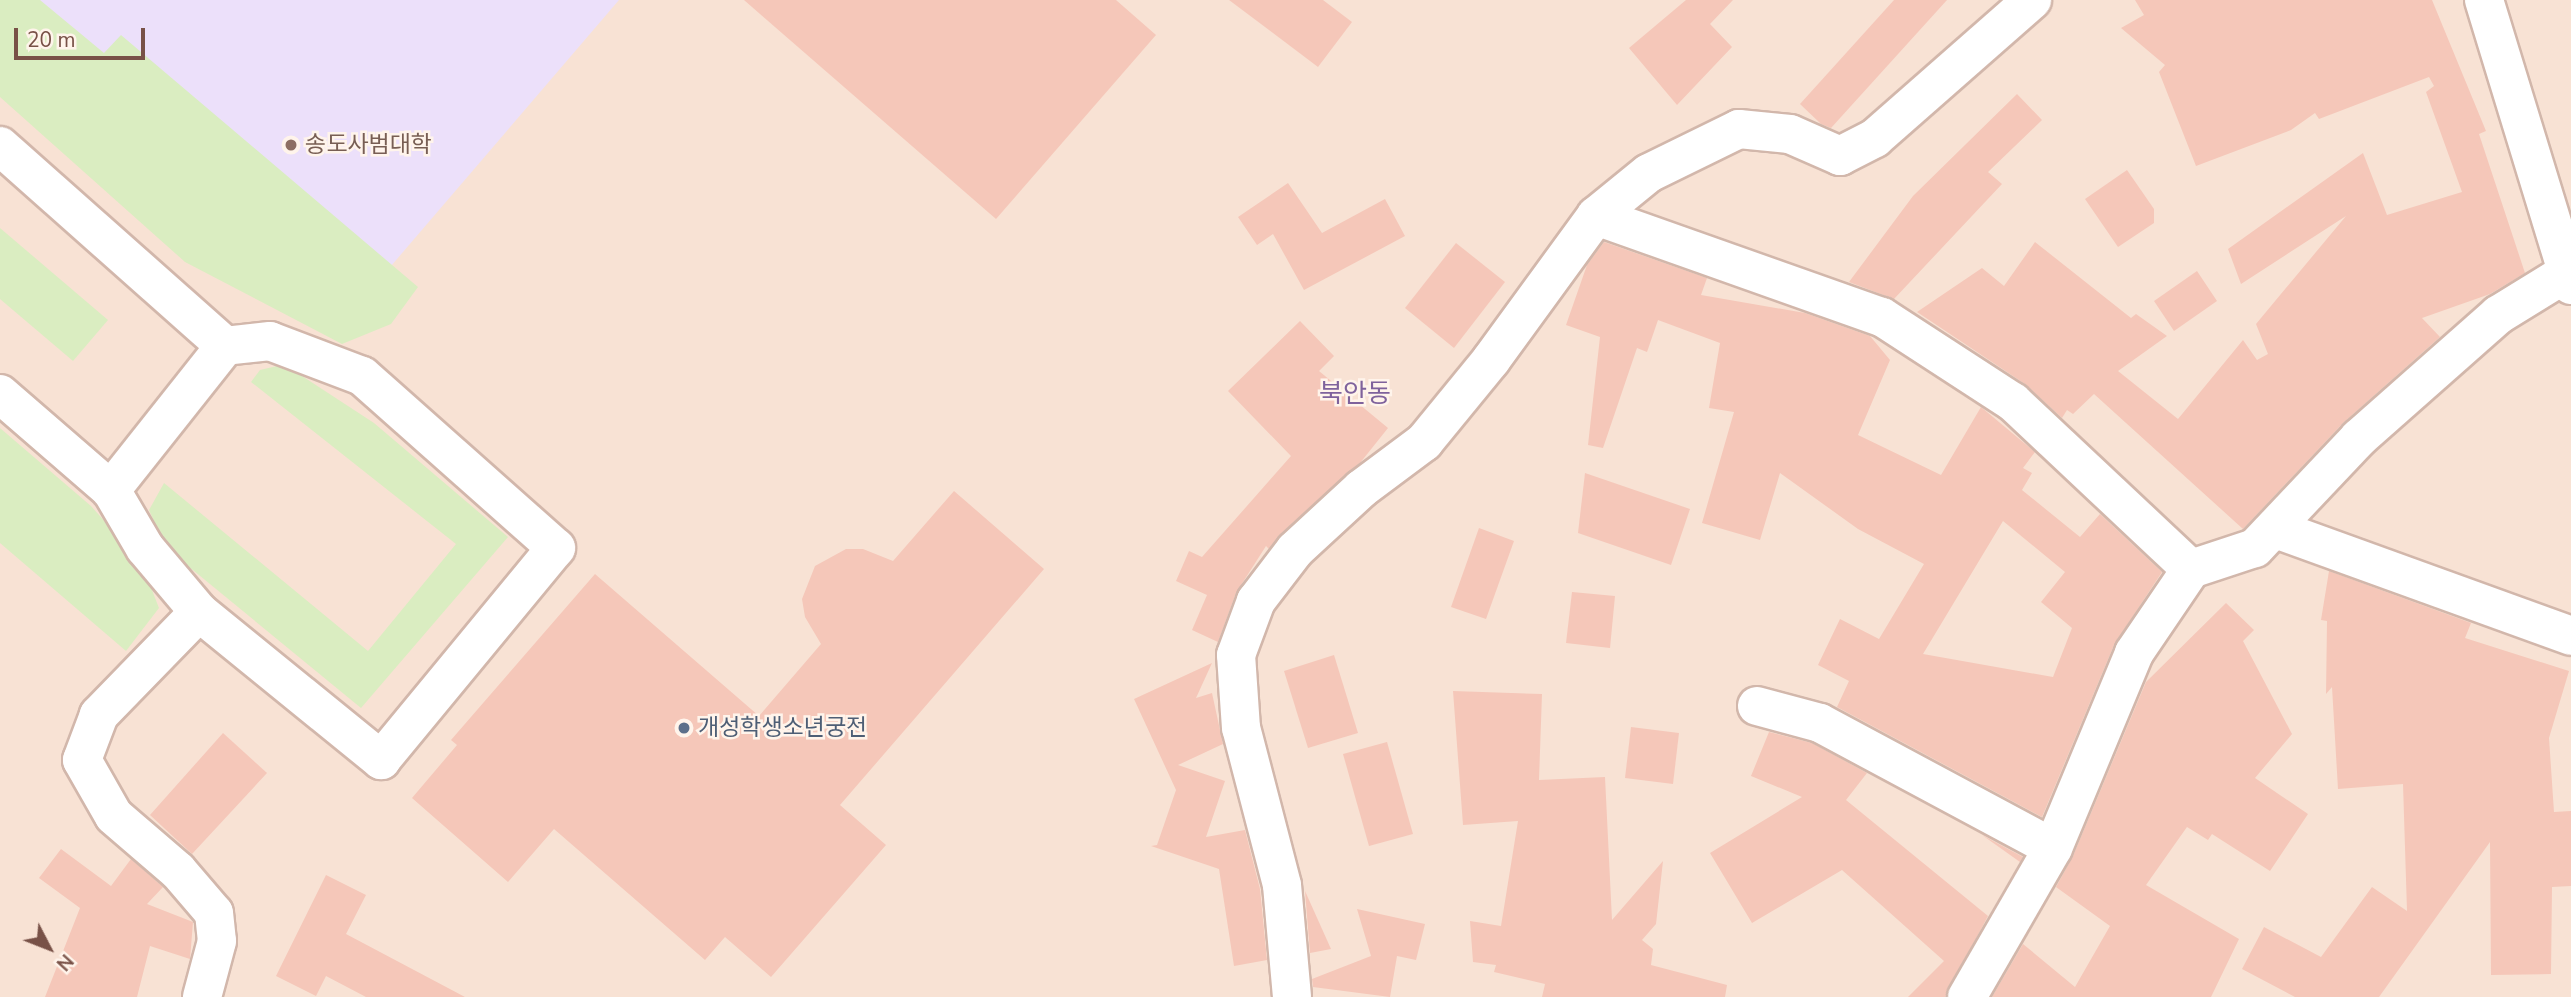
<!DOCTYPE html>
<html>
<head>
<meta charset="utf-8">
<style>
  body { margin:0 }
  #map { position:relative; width:2571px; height:997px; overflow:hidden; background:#feefe4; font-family:"Nunito Sans","Noto Sans KR",sans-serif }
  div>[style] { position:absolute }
  .residential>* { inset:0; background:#f8e2d4 }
  .education>* { inset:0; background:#ece0fa }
  .green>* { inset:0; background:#daedc1 }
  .building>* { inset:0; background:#f5c7b9 }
  .roads { filter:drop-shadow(2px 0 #d2b7ab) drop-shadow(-2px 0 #d2b7ab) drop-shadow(0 2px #d2b7ab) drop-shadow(0 -2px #d2b7ab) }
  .street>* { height:38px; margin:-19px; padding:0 19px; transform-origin:19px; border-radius:19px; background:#fff }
  .secondary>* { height:38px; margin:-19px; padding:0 19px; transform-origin:19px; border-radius:19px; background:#fff }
  .dots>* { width:19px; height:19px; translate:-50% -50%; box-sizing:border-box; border:4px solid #fff4eb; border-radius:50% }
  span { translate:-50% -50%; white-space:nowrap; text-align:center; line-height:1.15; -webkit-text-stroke:5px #fff4eb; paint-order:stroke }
  .education-label { font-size:23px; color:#785e54 }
  .left { translate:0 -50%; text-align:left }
  .service-label { font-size:23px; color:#4e5e75 }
  .quarter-label { font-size:26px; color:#7f629c }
  .north { position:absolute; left:14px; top:913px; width:70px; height:70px; -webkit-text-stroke:5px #fff4eb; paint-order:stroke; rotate:132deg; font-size:19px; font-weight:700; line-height:28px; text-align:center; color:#785147 }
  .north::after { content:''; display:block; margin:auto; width:24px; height:32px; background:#785147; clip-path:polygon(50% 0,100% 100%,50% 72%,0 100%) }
  .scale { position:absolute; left:14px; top:28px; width:131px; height:32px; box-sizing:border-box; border:4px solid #785147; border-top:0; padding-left:9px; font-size:21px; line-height:24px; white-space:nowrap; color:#785147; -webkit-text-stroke:5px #fff4eb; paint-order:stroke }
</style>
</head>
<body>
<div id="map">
  <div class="residential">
    <div style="clip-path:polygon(0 0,2571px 0,2571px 997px,0 997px)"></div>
  </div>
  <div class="education">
    <div style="clip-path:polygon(0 0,619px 0,349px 315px)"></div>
  </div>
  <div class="green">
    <div style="clip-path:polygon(0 0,40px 0,104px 53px,121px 35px,418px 287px,391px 324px,342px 344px,185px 262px,0 97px)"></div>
    <div style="clip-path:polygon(0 228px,108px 320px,73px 361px,0 299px)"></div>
    <div style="clip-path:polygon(277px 366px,299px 374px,374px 423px,508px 537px,361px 708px,166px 548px,149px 510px,164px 483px,368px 651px,456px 544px,251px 382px,260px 370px)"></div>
    <div style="clip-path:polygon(0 428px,91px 506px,141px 562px,159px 608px,126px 651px,0 543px)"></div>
  </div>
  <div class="building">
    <div style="clip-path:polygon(744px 0,1116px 0,1156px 35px,996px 219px)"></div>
    <div style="clip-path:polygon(1229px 0,1323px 0,1352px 22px,1318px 67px)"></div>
    <div style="clip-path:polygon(1686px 0,1733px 0,1710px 24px,1732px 47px,1677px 105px,1629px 48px)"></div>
    <div style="clip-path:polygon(1894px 0,1947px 0,1831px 128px,1821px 124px,1800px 104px)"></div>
    <div style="clip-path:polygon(2135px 0,2432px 0,2486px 131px,2479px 134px,2525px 273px,2490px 294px,2422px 318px,2440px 337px,2343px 423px,2243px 529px,2094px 394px,2073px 414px,2067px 410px,2062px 418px,2025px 384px,1917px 312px,1982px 268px,2004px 286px,2035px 242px,2131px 318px,2136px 314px,2167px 336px,2118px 371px,2178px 419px,2243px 340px,2257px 360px,2268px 354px,2256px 324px,2346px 216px,2241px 284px,2228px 249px,2363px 153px,2387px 215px,2462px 192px,2426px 92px,2434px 86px,2429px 77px,2319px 119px,2315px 113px,2291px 130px,2196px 166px,2159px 72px,2165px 65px,2121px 28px,2144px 15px)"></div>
    <div style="clip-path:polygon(2017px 94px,2042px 120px,1988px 172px,2002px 184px,1894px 299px,1849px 282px,1913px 196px)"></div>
    <div style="clip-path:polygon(2127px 170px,2154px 209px,2154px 223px,2118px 247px,2085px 199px)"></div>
    <div style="clip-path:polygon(1288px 183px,1322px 233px,1385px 199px,1405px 236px,1304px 290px,1273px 234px,1257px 245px,1238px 217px)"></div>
    <div style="clip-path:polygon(evenodd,1604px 242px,1707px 278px,1701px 295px,1805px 313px,1870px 336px,1890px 360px,1858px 435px,1941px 475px,1981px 407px,2035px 452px,2023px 468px,2032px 473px,2022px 490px,2080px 537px,2100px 514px,2162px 572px,2114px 645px,2042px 817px,1837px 707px,1849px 681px,1818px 665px,1840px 619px,1879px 639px,1924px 564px,1858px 529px,1780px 473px,1760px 540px,1702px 523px,1734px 412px,1709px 408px,1720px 343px,1658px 320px,1647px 352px,1637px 348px,1603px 448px,1588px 445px,1600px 337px,1566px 325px,1587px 265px,1604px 242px,2003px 521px,2065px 572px,2041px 602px,2072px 628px,2053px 677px,1923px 654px,2003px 521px)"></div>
    <div style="clip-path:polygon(1456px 243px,1505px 282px,1454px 348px,1405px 308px)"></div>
    <div style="clip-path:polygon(2197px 271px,2217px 301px,2174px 331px,2154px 301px)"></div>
    <div style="clip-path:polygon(1300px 321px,1334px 356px,1319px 371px,1388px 428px,1360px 463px,1269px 549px,1266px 546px,1236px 593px,1218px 642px,1192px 630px,1207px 595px,1176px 581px,1189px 551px,1202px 557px,1291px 456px,1228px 391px)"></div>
    <div style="clip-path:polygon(1585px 473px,1690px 509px,1671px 565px,1578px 533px)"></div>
    <div style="clip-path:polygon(954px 491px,1044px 569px,840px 805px,886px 845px,771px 977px,725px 937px,705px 960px,554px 829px,508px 882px,412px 798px,457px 745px,451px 740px,595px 574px,759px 716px,821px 644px,805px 617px,802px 599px,815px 566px,846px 549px,863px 549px,893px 561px)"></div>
    <div style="clip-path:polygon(1479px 528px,1514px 541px,1486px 619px,1451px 607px)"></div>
    <div style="clip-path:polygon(2329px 571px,2471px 623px,2465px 638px,2569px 671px,2549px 738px,2554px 812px,2571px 811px,2571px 886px,2552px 887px,2551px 974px,2491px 975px,2490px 842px,2379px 997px,2295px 997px,2242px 969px,2264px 927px,2321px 957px,2372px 887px,2407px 911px,2403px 784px,2338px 789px,2332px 687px,2326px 694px,2327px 621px,2321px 620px)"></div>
    <div style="clip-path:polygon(1572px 592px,1615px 596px,1610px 648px,1566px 643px)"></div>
    <div style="clip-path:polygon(2226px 603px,2254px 630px,2243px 641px,2292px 734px,2255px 778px,2308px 814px,2270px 871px,2212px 834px,2208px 840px,2187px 827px,2146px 885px,2239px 939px,2211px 997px,1992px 997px,2023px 944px,2075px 987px,2110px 926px,2056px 887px,2073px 856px,2146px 682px)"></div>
    <div style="clip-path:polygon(1334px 655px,1358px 733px,1308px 748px,1284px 671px)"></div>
    <div style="clip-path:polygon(1212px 663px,1196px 698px,1212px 693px,1223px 744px,1178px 765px,1225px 781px,1206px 837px,1245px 830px,1260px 889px,1267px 960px,1234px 966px,1219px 869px,1151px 846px,1157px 845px,1176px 790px,1134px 699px)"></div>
    <div style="clip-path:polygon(1453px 691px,1542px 694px,1539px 780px,1605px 777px,1612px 920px,1663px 861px,1656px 924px,1642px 940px,1653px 949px,1651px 965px,1727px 985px,1725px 997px,1542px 997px,1545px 984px,1494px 972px,1496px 965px,1473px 962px,1470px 921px,1501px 926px,1518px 821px,1463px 825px)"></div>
    <div style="clip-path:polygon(1631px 727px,1679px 733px,1673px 784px,1625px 778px)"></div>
    <div style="clip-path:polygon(1769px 732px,1812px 743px,1867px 773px,1846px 800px,1988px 916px,1945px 997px,1908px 997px,1944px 961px,1842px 870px,1752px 923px,1710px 853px,1802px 797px,1751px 776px)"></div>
    <div style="clip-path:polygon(223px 733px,267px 773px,192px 854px,150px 815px)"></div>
    <div style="clip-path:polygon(1387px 742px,1413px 834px,1369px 846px,1343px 754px)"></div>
    <div style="clip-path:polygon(1982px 835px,2023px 857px,2020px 862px)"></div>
    <div style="clip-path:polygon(61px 849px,111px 886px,131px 859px,163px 887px,147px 904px,193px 922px,190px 959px,150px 946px,137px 997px,45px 997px,80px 908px,39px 878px)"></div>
    <div style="clip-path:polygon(326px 875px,366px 895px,346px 934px,465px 997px,366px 997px,326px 976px,316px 996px,276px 976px)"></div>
    <div style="clip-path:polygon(1305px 891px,1331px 949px,1310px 953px)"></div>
    <div style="clip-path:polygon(1357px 909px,1425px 924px,1416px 960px,1397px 956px,1390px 997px,1313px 987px,1312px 979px,1371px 956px)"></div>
  </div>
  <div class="roads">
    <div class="street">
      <div style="left:0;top:146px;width:301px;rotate:41.6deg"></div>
      <div style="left:1596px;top:216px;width:303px;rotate:19.5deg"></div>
      <div style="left:1882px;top:317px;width:156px;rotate:33deg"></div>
      <div style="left:2013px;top:402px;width:244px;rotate:43.2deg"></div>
      <div style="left:0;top:394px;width:147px;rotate:40.9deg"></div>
      <div style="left:111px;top:490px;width:67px;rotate:59.6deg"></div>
      <div style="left:145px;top:548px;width:84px;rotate:49.8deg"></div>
      <div style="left:199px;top:612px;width:235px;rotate:39.1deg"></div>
      <div style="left:381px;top:760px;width:275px;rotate:-50.5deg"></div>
      <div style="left:556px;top:548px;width:259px;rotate:-138.4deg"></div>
      <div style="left:362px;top:376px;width:98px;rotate:-159.2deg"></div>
      <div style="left:270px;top:341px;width:45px;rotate:173.7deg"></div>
      <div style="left:225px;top:346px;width:184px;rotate:128.4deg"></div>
      <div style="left:2276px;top:529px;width:314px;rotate:19.9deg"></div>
      <div style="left:199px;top:612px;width:144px;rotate:134.2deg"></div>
      <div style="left:99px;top:715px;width:48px;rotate:110.7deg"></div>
      <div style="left:82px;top:760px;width:64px;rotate:60.3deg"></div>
      <div style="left:114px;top:816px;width:84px;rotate:40.7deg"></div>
      <div style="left:178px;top:871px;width:55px;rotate:49.4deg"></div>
      <div style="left:214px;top:913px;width:28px;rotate:84deg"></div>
      <div style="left:217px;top:941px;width:58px;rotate:105deg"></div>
      <div style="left:1757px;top:706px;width:65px;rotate:15.1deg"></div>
      <div style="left:1820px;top:723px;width:264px;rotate:28.2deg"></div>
      <div style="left:1292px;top:997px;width:112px;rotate:-95.1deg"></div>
      <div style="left:1282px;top:885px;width:162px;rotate:-104.6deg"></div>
      <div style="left:1241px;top:728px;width:73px;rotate:-93.9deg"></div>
      <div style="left:1236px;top:655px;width:58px;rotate:-69.7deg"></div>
      <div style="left:1256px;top:601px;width:64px;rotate:-52.6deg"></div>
      <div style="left:1295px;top:550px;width:90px;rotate:-42.7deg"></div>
      <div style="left:1361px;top:489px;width:79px;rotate:-36.7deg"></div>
      <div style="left:1424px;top:442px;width:106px;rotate:-50.7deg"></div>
      <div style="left:1491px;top:360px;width:178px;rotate:-53.9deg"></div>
      <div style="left:1596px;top:216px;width:68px;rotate:-39.1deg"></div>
      <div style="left:1649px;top:173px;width:100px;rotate:-26.1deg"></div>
      <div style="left:1739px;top:129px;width:51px;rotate:5.6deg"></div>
      <div style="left:1790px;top:134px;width:55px;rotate:23.7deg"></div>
      <div style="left:1840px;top:156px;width:39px;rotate:-27deg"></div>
      <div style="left:1875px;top:138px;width:209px;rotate:-41.3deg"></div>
      <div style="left:1967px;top:997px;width:172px;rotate:-60deg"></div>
      <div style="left:2053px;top:848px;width:211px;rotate:-67.4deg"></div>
      <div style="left:2134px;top:653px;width:102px;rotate:-55.8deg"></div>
      <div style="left:2191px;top:569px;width:67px;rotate:-18.2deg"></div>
      <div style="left:2255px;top:548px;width:151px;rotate:-46.6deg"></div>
      <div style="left:2359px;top:438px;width:186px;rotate:-41.5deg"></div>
      <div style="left:2498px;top:315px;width:82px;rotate:-31.6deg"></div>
    </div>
    <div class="secondary">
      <div style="left:2484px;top:0;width:298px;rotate:73deg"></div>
    </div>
  </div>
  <div class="dots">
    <div style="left:291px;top:145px;background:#8d6e63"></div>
    <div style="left:684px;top:728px;background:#5c6f8a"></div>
  </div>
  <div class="education-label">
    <span class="left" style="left:305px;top:145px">송도사범대학</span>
  </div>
  <div class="service-label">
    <span class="left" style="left:698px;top:728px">개성학생소년궁전</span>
  </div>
  <div class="quarter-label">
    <span style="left:1355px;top:394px">북안동</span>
  </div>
  <div class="north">N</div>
  <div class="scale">20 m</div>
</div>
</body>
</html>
